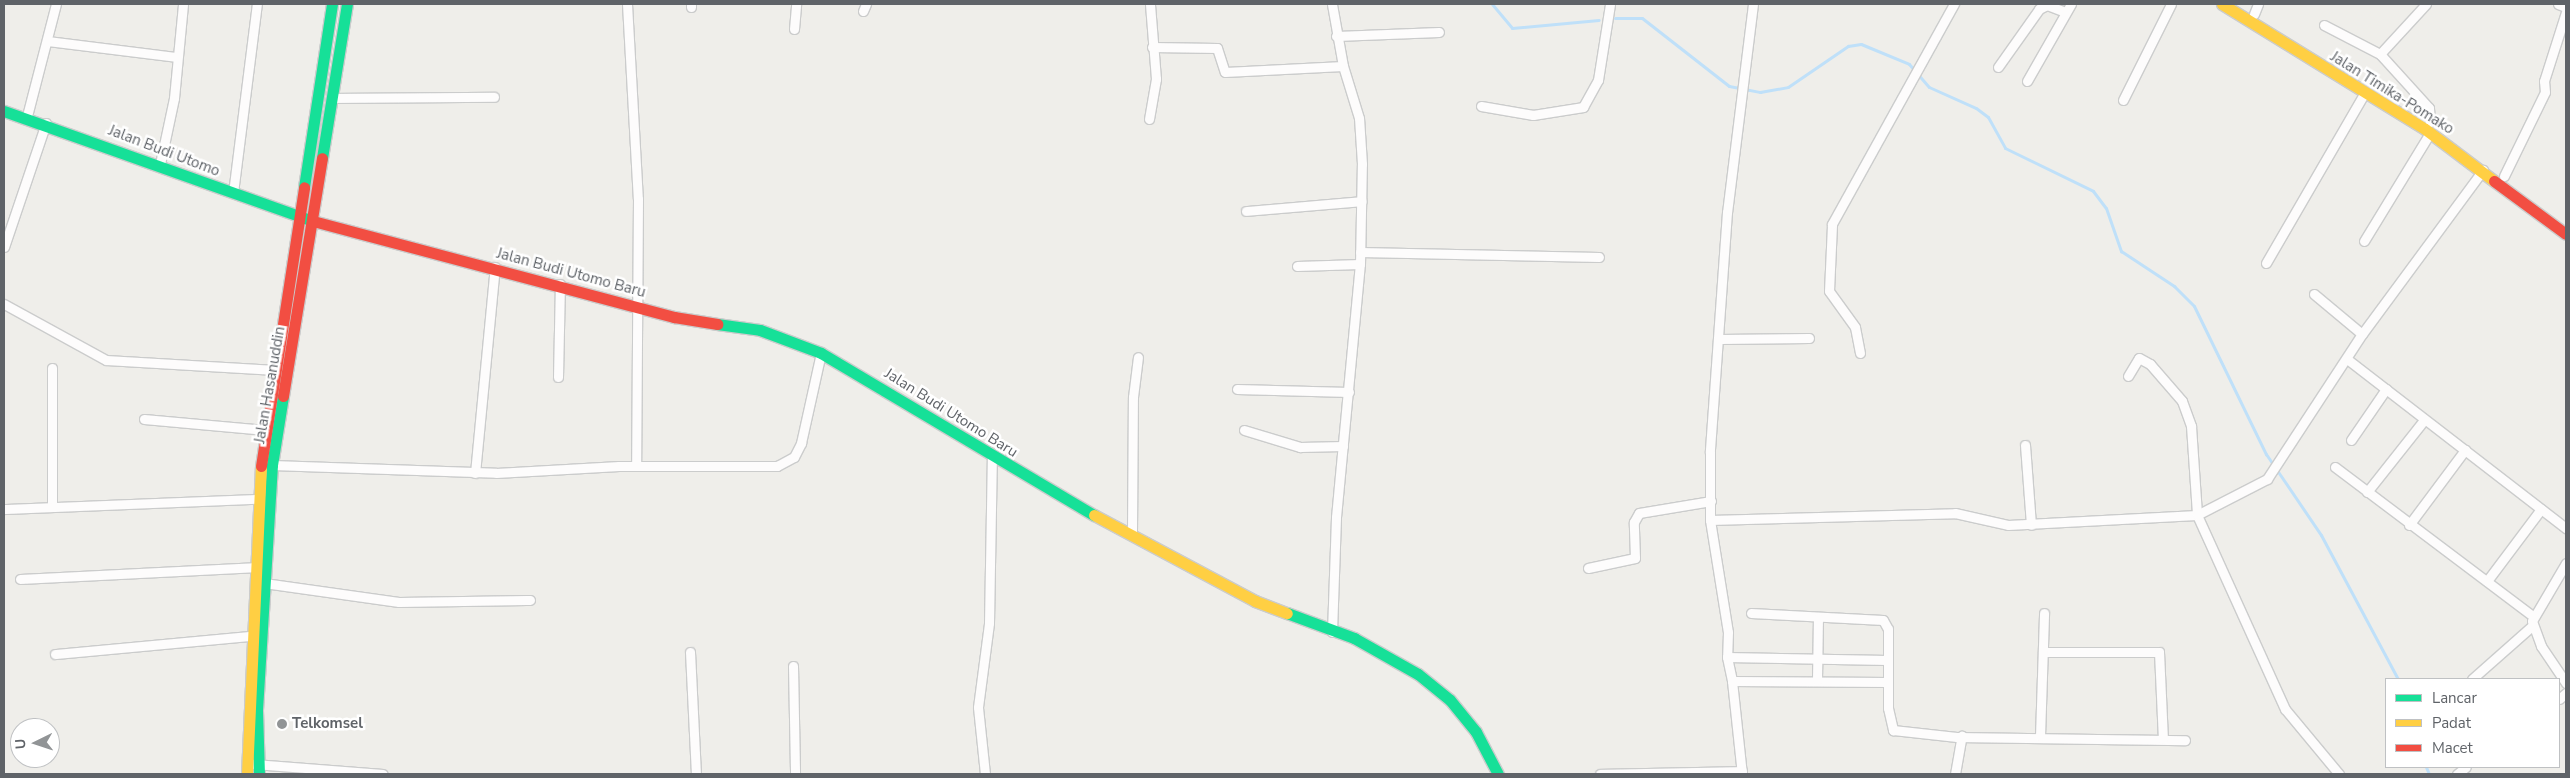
<!DOCTYPE html>
<html>
<head>
<meta charset="utf-8">
<style>
  body { margin:0 }
  #map { position:relative; width:2570px; height:778px; overflow:hidden; background:#efeeea; font-family:"Nunito Sans",sans-serif }
  div>[style] { position:absolute }
  .stream>* { height:3px; margin:-1.5px; padding:0 1.5px; transform-origin:1.5px; border-radius:1.5px; background:#bfe0f9 }
  .roads { filter:drop-shadow(1px 0 #cbcccc) drop-shadow(-1px 0 #cbcccc) drop-shadow(0 1px #cbcccc) drop-shadow(0 -1px #cbcccc) }
  .street>* { height:9px; margin:-4.5px; padding:0 4.5px; transform-origin:4.5px; border-radius:4.5px; background:#fdfcfc }
  .fast>* { height:11px; margin:-5.5px; padding:0 5.5px; transform-origin:5.5px; border-radius:5.5px; background:#16e098 }
  .slow>* { height:11px; margin:-5.5px; padding:0 5.5px; transform-origin:5.5px; border-radius:5.5px; background:#ffcf43 }
  .jam>* { height:11px; margin:-5.5px; padding:0 5.5px; transform-origin:5.5px; border-radius:5.5px; background:#f24e42 }
  .dots>* { width:14px; height:14px; translate:-50% -50%; box-sizing:border-box; border:2px solid #fff; border-radius:50% }
  span { translate:-50% -50%; white-space:nowrap; text-align:center; line-height:1.15; -webkit-text-stroke:5px #fff; paint-order:stroke }
  .street-label { font-size:15px; color:#5f6368 }
  .poi-label { font-size:15px; color:#5f6368; font-weight:700 }
  .left { translate:0 -50%; text-align:left }
  .frame { position:absolute; inset:0; border:5px solid #5f6368; pointer-events:none }
  .legend { position:absolute; left:2385px; top:678px; width:175px; height:90px; box-sizing:border-box; background:#fff; border:1px solid #bfc1c3; margin:0; padding:6px 9px; list-style:none; font-size:15px; color:#5f6368 }
  .legend li { display:flex; align-items:center; gap:10px; height:25px }
  .legend b { width:25px; border:1px solid #bfc1c3 }
  .north { position:absolute; left:10px; top:718px; width:50px; height:50px; box-sizing:border-box; background:#fff; border:1px solid #bfc1c3; border-radius:50%; rotate:266deg; font-size:14px; font-weight:700; line-height:20px; text-align:center; color:#5f6368 }
  .north::after { content:''; display:block; margin:auto; width:18px; height:22px; background:#919496; clip-path:polygon(50% 0,100% 100%,50% 72%,0 100%) }
</style>
</head>
<body>
<div id="map">
  <div class="stream">
    <div style="left:1492px;top:4px;width:31px;rotate:50deg"></div>
    <div style="left:1512px;top:28px;width:87px;rotate:-5.3deg"></div>
    <div style="left:1615px;top:18px;width:27px"></div>
    <div style="left:1642px;top:18px;width:110px;rotate:38deg"></div>
    <div style="left:1729px;top:86px;width:32px;rotate:11deg"></div>
    <div style="left:1760px;top:92px;width:28px;rotate:-10deg"></div>
    <div style="left:1788px;top:87px;width:73px;rotate:-34.3deg"></div>
    <div style="left:1848px;top:46px;width:13px;rotate:-9deg"></div>
    <div style="left:1861px;top:44px;width:52px;rotate:22.6deg"></div>
    <div style="left:1909px;top:64px;width:30px;rotate:49deg"></div>
    <div style="left:1929px;top:87px;width:51px;rotate:24.1deg"></div>
    <div style="left:1976px;top:108px;width:15px;rotate:37deg"></div>
    <div style="left:1988px;top:117px;width:35px;rotate:61deg"></div>
    <div style="left:2005px;top:148px;width:98px;rotate:26deg"></div>
    <div style="left:2093px;top:191px;width:21px;rotate:53deg"></div>
    <div style="left:2106px;top:208px;width:46px;rotate:70.8deg"></div>
    <div style="left:2121px;top:251px;width:64px;rotate:33.4deg"></div>
    <div style="left:2174px;top:286px;width:28px;rotate:45deg"></div>
    <div style="left:2194px;top:306px;width:165px;rotate:64.1deg"></div>
    <div style="left:2266px;top:454px;width:98px;rotate:55.8deg"></div>
    <div style="left:2321px;top:535px;width:163px;rotate:61.9deg"></div>
    <div style="left:2426px;top:767px;width:8px;rotate:67deg"></div>
  </div>
  <div class="roads">
    <div class="street">
      <div style="left:627px;top:4px;width:195px;rotate:86.8deg"></div>
      <div style="left:638px;top:199px;width:267px;rotate:90.4deg"></div>
      <div style="left:1753px;top:4px;width:210px;rotate:97.1deg"></div>
      <div style="left:1727px;top:212px;width:241px;rotate:94.1deg"></div>
      <div style="left:1710px;top:452px;width:68px;rotate:90deg"></div>
      <div style="left:1710px;top:520px;width:113px;rotate:80.9deg"></div>
      <div style="left:1728px;top:632px;width:25px;rotate:92deg"></div>
      <div style="left:1727px;top:657px;width:25px;rotate:78deg"></div>
      <div style="left:1732px;top:681px;width:156px;rotate:0.4deg"></div>
      <div style="left:2558px;top:4px;width:9px;rotate:21deg"></div>
      <div style="left:691px;top:7px;width:3px;rotate:-90deg"></div>
      <div style="left:863px;top:11px;width:8px;rotate:-67deg"></div>
      <div style="left:2254px;top:14px;width:11px;rotate:-68deg"></div>
      <div style="left:2324px;top:25px;width:63px;rotate:27.4deg"></div>
      <div style="left:2380px;top:54px;width:73px;rotate:47.8deg"></div>
      <div style="left:2429px;top:108px;width:14px;rotate:86deg"></div>
      <div style="left:794px;top:29px;width:25px;rotate:-85deg"></div>
      <div style="left:1336px;top:36px;width:103px;rotate:-2.2deg"></div>
      <div style="left:48px;top:41px;width:130px;rotate:7.1deg"></div>
      <div style="left:1152px;top:47px;width:65px;rotate:0.9deg"></div>
      <div style="left:1217px;top:48px;width:25px;rotate:72deg"></div>
      <div style="left:1225px;top:72px;width:118px;rotate:-2.9deg"></div>
      <div style="left:2380px;top:54px;width:68px;rotate:-47.4deg"></div>
      <div style="left:1998px;top:67px;width:71px;rotate:-54.7deg"></div>
      <div style="left:2039px;top:9px;width:9px;rotate:-27deg"></div>
      <div style="left:2047px;top:5px;width:19px;rotate:21deg"></div>
      <div style="left:2027px;top:81px;width:89px;rotate:-60.3deg"></div>
      <div style="left:333px;top:98px;width:161px;rotate:-0.4deg"></div>
      <div style="left:2123px;top:100px;width:107px;rotate:-63.4deg"></div>
      <div style="left:1481px;top:106px;width:53px;rotate:9.8deg"></div>
      <div style="left:1533px;top:115px;width:51px;rotate:-9.1deg"></div>
      <div style="left:1583px;top:107px;width:31px;rotate:-61deg"></div>
      <div style="left:1598px;top:80px;width:77px;rotate:-81deg"></div>
      <div style="left:27px;top:116px;width:116px;rotate:-75.5deg"></div>
      <div style="left:1149px;top:119px;width:41px;rotate:-80.1deg"></div>
      <div style="left:1156px;top:79px;width:75px;rotate:-94.6deg"></div>
      <div style="left:160px;top:164px;width:67px;rotate:-78deg"></div>
      <div style="left:174px;top:98px;width:94px;rotate:-84.5deg"></div>
      <div style="left:2504px;top:176px;width:93px;rotate:-64deg"></div>
      <div style="left:2545px;top:92px;width:11px;rotate:-95deg"></div>
      <div style="left:2544px;top:81px;width:72px;rotate:-72.3deg"></div>
      <div style="left:233px;top:193px;width:191px;rotate:-82.8deg"></div>
      <div style="left:1246px;top:211px;width:116px;rotate:-4.9deg"></div>
      <div style="left:2364px;top:241px;width:127px;rotate:-58.6deg"></div>
      <div style="left:4px;top:247px;width:131px;rotate:-71.3deg"></div>
      <div style="left:1360px;top:252px;width:239px;rotate:1.2deg"></div>
      <div style="left:2266px;top:263px;width:198px;rotate:-59.9deg"></div>
      <div style="left:1297px;top:266px;width:63px;rotate:-1.8deg"></div>
      <div style="left:2314px;top:294px;width:62px;rotate:39.8deg"></div>
      <div style="left:4px;top:304px;width:116px;rotate:28.8deg"></div>
      <div style="left:106px;top:360px;width:170px;rotate:3.4deg"></div>
      <div style="left:1720px;top:339px;width:89px;rotate:-0.6deg"></div>
      <div style="left:1860px;top:353px;width:26px;rotate:-101deg"></div>
      <div style="left:1855px;top:327px;width:44px;rotate:-125.8deg"></div>
      <div style="left:1829px;top:291px;width:67px;rotate:-87.4deg"></div>
      <div style="left:1832px;top:224px;width:252px;rotate:-61deg"></div>
      <div style="left:2347px;top:359px;width:277px;rotate:37.7deg"></div>
      <div style="left:52px;top:368px;width:137px;rotate:90deg"></div>
      <div style="left:2128px;top:376px;width:21px;rotate:-59deg"></div>
      <div style="left:2139px;top:358px;width:13px;rotate:29deg"></div>
      <div style="left:2150px;top:364px;width:49px;rotate:49.1deg"></div>
      <div style="left:2182px;top:401px;width:27px;rotate:70deg"></div>
      <div style="left:2191px;top:426px;width:89px;rotate:86.1deg"></div>
      <div style="left:2197px;top:515px;width:213px;rotate:65.6deg"></div>
      <div style="left:2285px;top:709px;width:85px;rotate:50.3deg"></div>
      <div style="left:558px;top:377px;width:93px;rotate:-88.8deg"></div>
      <div style="left:1237px;top:389px;width:112px;rotate:1.5deg"></div>
      <div style="left:144px;top:419px;width:122px;rotate:5.2deg"></div>
      <div style="left:1244px;top:430px;width:59px;rotate:16.9deg"></div>
      <div style="left:1300px;top:447px;width:43px;rotate:-1.3deg"></div>
      <div style="left:2351px;top:440px;width:62px;rotate:-55.5deg"></div>
      <div style="left:2025px;top:445px;width:80px;rotate:85.7deg"></div>
      <div style="left:272px;top:465px;width:224px;rotate:2deg"></div>
      <div style="left:496px;top:473px;width:123px;rotate:-3.3deg"></div>
      <div style="left:619px;top:466px;width:158px"></div>
      <div style="left:777px;top:466px;width:19px;rotate:-28deg"></div>
      <div style="left:794px;top:457px;width:16px;rotate:-63deg"></div>
      <div style="left:801px;top:443px;width:92px;rotate:-77.5deg"></div>
      <div style="left:2335px;top:467px;width:248px;rotate:37deg"></div>
      <div style="left:475px;top:473px;width:207px;rotate:-84.5deg"></div>
      <div style="left:2367px;top:492px;width:92px;rotate:-51.6deg"></div>
      <div style="left:4px;top:509px;width:254px;rotate:-2.3deg"></div>
      <div style="left:1710px;top:520px;width:245px;rotate:-1.6deg"></div>
      <div style="left:1955px;top:513px;width:54px;rotate:12.8deg"></div>
      <div style="left:2008px;top:525px;width:189px;rotate:-3deg"></div>
      <div style="left:2197px;top:515px;width:79px;rotate:-27.2deg"></div>
      <div style="left:2267px;top:479px;width:173px;rotate:-56.8deg"></div>
      <div style="left:2362px;top:334px;width:204px;rotate:-53.6deg"></div>
      <div style="left:2409px;top:525px;width:94px;rotate:-53.3deg"></div>
      <div style="left:1132px;top:532px;width:135px;rotate:-89.6deg"></div>
      <div style="left:1133px;top:397px;width:40px;rotate:-82.9deg"></div>
      <div style="left:2566px;top:563px;width:67px;rotate:120.4deg"></div>
      <div style="left:2532px;top:621px;width:27px;rotate:70deg"></div>
      <div style="left:2541px;top:646px;width:45px;rotate:56deg"></div>
      <div style="left:1588px;top:568px;width:48px;rotate:-12deg"></div>
      <div style="left:1635px;top:558px;width:36px;rotate:-92deg"></div>
      <div style="left:1634px;top:522px;width:10px;rotate:-61deg"></div>
      <div style="left:1639px;top:513px;width:73px;rotate:-9.5deg"></div>
      <div style="left:20px;top:579px;width:234px;rotate:-2.9deg"></div>
      <div style="left:2487px;top:581px;width:90px;rotate:-53.1deg"></div>
      <div style="left:264px;top:583px;width:136px;rotate:8deg"></div>
      <div style="left:399px;top:602px;width:131px;rotate:-0.9deg"></div>
      <div style="left:1751px;top:613px;width:132px;rotate:3deg"></div>
      <div style="left:1883px;top:620px;width:10px;rotate:61deg"></div>
      <div style="left:1888px;top:629px;width:79px;rotate:90deg"></div>
      <div style="left:1888px;top:708px;width:23px;rotate:77deg"></div>
      <div style="left:1893px;top:730px;width:64px;rotate:6.2deg"></div>
      <div style="left:1957px;top:737px;width:228px;rotate:0.8deg"></div>
      <div style="left:1332px;top:632px;width:115px;rotate:-88deg"></div>
      <div style="left:1336px;top:517px;width:254px;rotate:-84.6deg"></div>
      <div style="left:1360px;top:264px;width:100px;rotate:-88.9deg"></div>
      <div style="left:1362px;top:164px;width:46px;rotate:-93.7deg"></div>
      <div style="left:1359px;top:118px;width:54px;rotate:-107.1deg"></div>
      <div style="left:1343px;top:66px;width:63px;rotate:-100.1deg"></div>
      <div style="left:690px;top:652px;width:122px;rotate:87.2deg"></div>
      <div style="left:2043px;top:652px;width:116px"></div>
      <div style="left:2159px;top:652px;width:87px;rotate:87.4deg"></div>
      <div style="left:55px;top:654px;width:196px;rotate:-5.3deg"></div>
      <div style="left:1727px;top:657px;width:160px;rotate:1.1deg"></div>
      <div style="left:793px;top:666px;width:108px;rotate:88.9deg"></div>
      <div style="left:2472px;top:679px;width:81px;rotate:-41.5deg"></div>
      <div style="left:1817px;top:680px;width:62px;rotate:-89.1deg"></div>
      <div style="left:1732px;top:681px;width:94px;rotate:83.9deg"></div>
      <div style="left:2559px;top:699px;width:9px;rotate:-41deg"></div>
      <div style="left:2040px;top:736px;width:123px;rotate:-88.1deg"></div>
      <div style="left:254px;top:764px;width:129px;rotate:4.4deg"></div>
      <div style="left:985px;top:774px;width:67px;rotate:-96deg"></div>
      <div style="left:978px;top:707px;width:85px;rotate:-82.5deg"></div>
      <div style="left:989px;top:623px;width:167px;rotate:-89deg"></div>
      <div style="left:1600px;top:774px;width:142px;rotate:-1.2deg"></div>
      <div style="left:1955px;top:774px;width:39px;rotate:-80deg"></div>
      <div style="left:2457px;top:774px;width:11px;rotate:-38deg"></div>
    </div>
    <div class="fast">
      <div style="left:4px;top:111px;width:328px;rotate:19.6deg"></div>
      <div style="left:322px;top:158px;width:156px;rotate:-80.8deg"></div>
      <div style="left:304px;top:187px;width:185px;rotate:-81.3deg"></div>
      <div style="left:717px;top:324px;width:43px;rotate:7.9deg"></div>
      <div style="left:760px;top:330px;width:65px;rotate:20.7deg"></div>
      <div style="left:821px;top:353px;width:317px;rotate:30.7deg"></div>
      <div style="left:1287px;top:613px;width:72px;rotate:20.5deg"></div>
      <div style="left:1354px;top:638px;width:73px;rotate:29.4deg"></div>
      <div style="left:1418px;top:674px;width:41px;rotate:39.1deg"></div>
      <div style="left:1450px;top:700px;width:41px;rotate:50.9deg"></div>
      <div style="left:1476px;top:732px;width:47px;rotate:62.4deg"></div>
      <div style="left:259px;top:774px;width:64px;rotate:-91.8deg"></div>
      <div style="left:257px;top:710px;width:245px;rotate:-86.5deg"></div>
      <div style="left:272px;top:465px;width:70px;rotate:-80.9deg"></div>
    </div>
    <div class="slow">
      <div style="left:2222px;top:4px;width:238px;rotate:31.6deg"></div>
      <div style="left:2425px;top:129px;width:86px;rotate:37deg"></div>
      <div style="left:1094px;top:515px;width:183px;rotate:28.1deg"></div>
      <div style="left:1255px;top:601px;width:34px;rotate:21deg"></div>
      <div style="left:247px;top:774px;width:308px;rotate:-87.4deg"></div>
    </div>
    <div class="jam">
      <div style="left:2494px;top:181px;width:89px;rotate:36.4deg"></div>
      <div style="left:313px;top:221px;width:374px;rotate:14.9deg"></div>
      <div style="left:674px;top:317px;width:44px;rotate:9.2deg"></div>
      <div style="left:283px;top:396px;width:241px;rotate:-80.7deg"></div>
      <div style="left:261px;top:466px;width:282px;rotate:-81.2deg"></div>
    </div>
  </div>
  <div class="dots">
    <div style="left:282px;top:724px;background:#919496"></div>
  </div>
  <div class="street-label">
    <span style="left:2392px;top:93px;rotate:32deg">Jalan Timika-Pomako</span>
    <span style="left:164px;top:151px;rotate:21deg">Jalan Budi Utomo</span>
    <span style="left:571px;top:273px;rotate:15deg">Jalan Budi Utomo Baru</span>
    <span style="left:270px;top:385px;rotate:-80deg">Jalan Hasanuddin</span>
    <span style="left:951px;top:413px;rotate:32deg">Jalan Budi Utomo Baru</span>
  </div>
  <div class="poi-label">
    <span class="left" style="left:292px;top:724px">Telkomsel</span>
  </div>
  <div class="frame"></div>
  <ul class="legend">
  <li><b style="height:6px;background:#16e098"></b>Lancar</li>
  <li><b style="height:6px;background:#ffcf43"></b>Padat</li>
  <li><b style="height:6px;background:#f24e42"></b>Macet</li>
  </ul>
  <div class="north">U</div>
</div>
</body>
</html>
